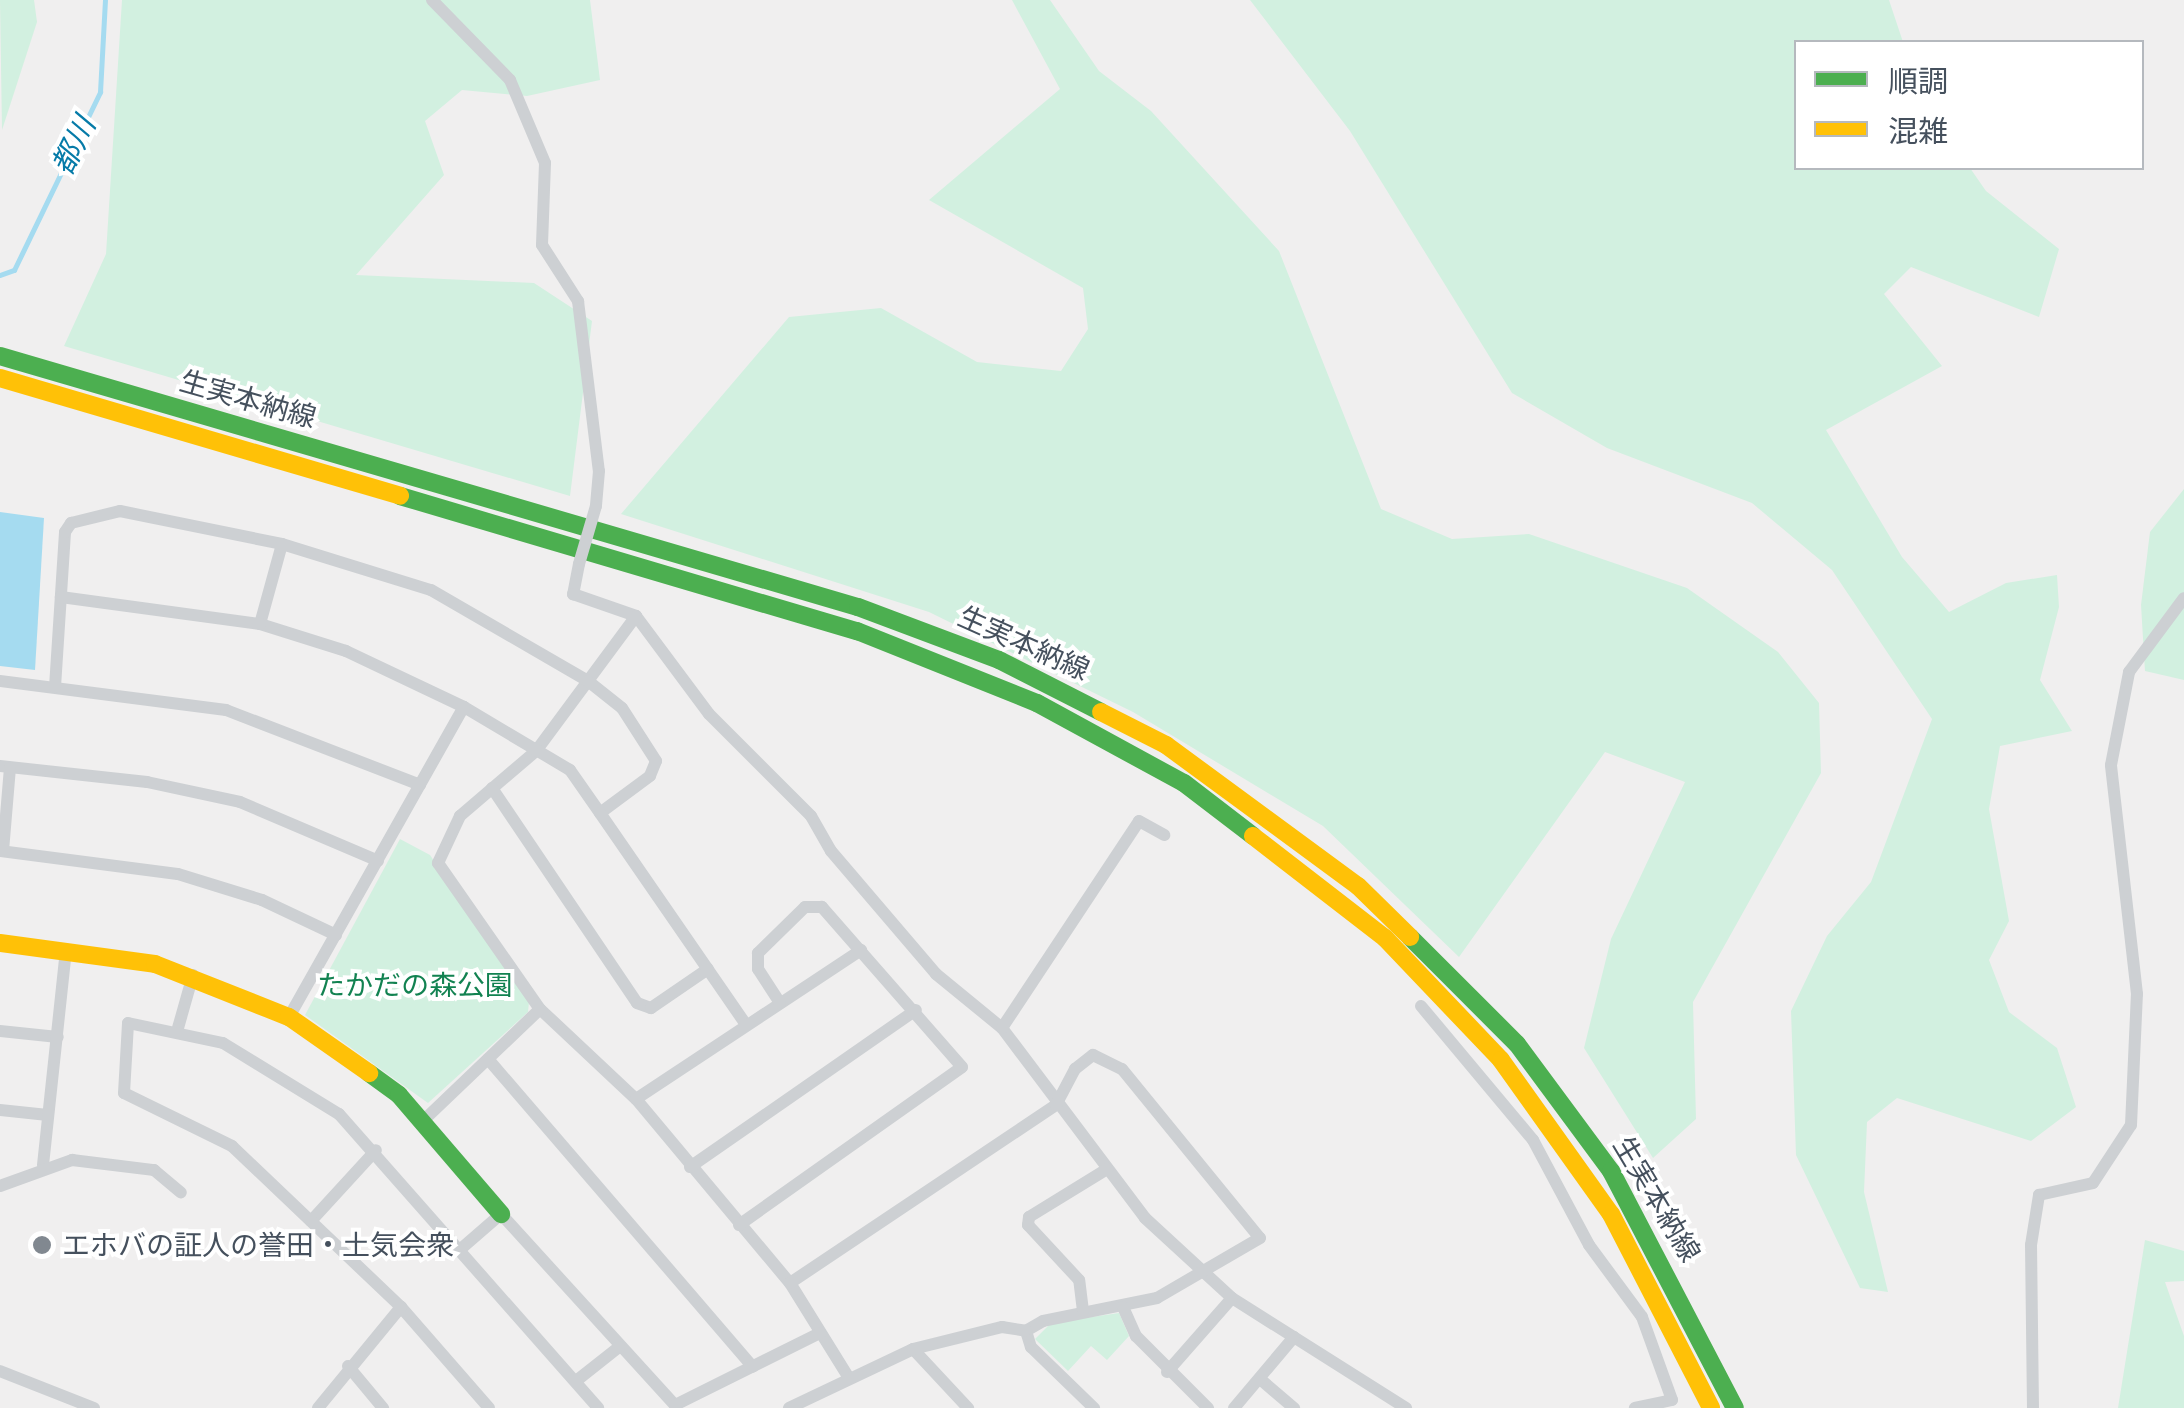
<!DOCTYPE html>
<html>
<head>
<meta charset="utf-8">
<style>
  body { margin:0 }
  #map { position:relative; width:2184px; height:1408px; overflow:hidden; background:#f0efef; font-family:Montserrat,"Noto Sans JP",sans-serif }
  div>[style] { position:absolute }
  .green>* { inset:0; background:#d2f0e0 }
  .water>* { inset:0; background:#a5dbf0 }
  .stream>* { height:5px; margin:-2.5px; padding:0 2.5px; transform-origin:2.5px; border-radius:2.5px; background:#a5dbf0 }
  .street>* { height:12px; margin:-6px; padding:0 6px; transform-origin:6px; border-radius:6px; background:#cdd0d3 }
  .fast>* { height:18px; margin:-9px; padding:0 9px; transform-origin:9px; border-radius:9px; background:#4caf50 }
  .slow>* { height:18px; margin:-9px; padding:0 9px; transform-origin:9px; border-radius:9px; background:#ffc107 }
  .street-bridge>* { height:12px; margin:-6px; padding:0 6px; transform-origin:6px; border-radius:6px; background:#cdd0d3 }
  .dots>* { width:28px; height:28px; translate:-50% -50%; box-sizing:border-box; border:5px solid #fff; border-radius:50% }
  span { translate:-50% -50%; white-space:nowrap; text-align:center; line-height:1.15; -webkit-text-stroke:8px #fff; paint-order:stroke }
  .street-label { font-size:28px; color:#45505d }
  .park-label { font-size:28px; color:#128251 }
  .poi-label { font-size:28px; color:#45505d }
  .left { translate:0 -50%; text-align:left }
  .water-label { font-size:30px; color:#067ba8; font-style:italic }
  .legend { position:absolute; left:1794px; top:40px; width:350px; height:130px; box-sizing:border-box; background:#fff; border:2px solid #b5b9be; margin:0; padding:12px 18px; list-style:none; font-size:30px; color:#45505d }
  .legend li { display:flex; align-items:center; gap:20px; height:50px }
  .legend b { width:50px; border:2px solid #b5b9be }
</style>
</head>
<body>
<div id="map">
  <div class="green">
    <div style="clip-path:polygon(0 0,34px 0,37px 22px,2px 130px)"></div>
    <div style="clip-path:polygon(122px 0,590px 0,600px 80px,527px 96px,462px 90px,425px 121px,444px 175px,356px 275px,534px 283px,592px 321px,570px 496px,64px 346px,106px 254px)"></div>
    <div style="clip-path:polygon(1012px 0,1050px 0,1099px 71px,1151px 111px,1279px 251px,1381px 509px,1452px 539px,1529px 534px,1687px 588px,1778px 652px,1819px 703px,1821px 773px,1693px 1002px,1696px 1119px,1653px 1158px,1584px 1048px,1611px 939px,1685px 782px,1605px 752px,1459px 957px,1323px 826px,1133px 712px,929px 612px,621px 514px,789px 317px,881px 308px,977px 362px,1061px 371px,1088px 329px,1083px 288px,929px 200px,1060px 89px)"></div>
    <div style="clip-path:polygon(1250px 0,1889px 0,1903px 42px,1796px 42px,1796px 168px,1970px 168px,1986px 191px,2059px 249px,2039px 317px,1911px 267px,1884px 294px,1942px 366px,1826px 430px,1902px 557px,1949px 612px,2006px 583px,2057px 575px,2059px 607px,2040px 680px,2072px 731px,2000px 746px,1989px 809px,2009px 921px,1989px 960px,2009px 1012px,2057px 1048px,2076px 1107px,2031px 1141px,1897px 1098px,1867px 1122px,1864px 1192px,1888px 1292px,1860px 1288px,1796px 1155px,1791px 1011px,1827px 936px,1871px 882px,1932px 719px,1832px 570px,1752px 503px,1607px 448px,1512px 393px,1350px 131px)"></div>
    <div style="clip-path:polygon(2184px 489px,2184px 680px,2145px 671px,2141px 605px,2150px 532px)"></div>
    <div style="clip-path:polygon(400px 839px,430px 855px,529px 1002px,528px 1012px,428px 1103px,305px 1015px)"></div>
    <div style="clip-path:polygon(2145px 1240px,2184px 1251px,2184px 1281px,2165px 1282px,2184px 1336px,2184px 1408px,2118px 1408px)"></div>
    <div style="clip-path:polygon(1119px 1313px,1129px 1336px,1107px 1360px,1091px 1346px,1068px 1371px,1035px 1339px,1051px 1323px)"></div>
  </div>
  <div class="water">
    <div style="clip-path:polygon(0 512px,44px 518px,35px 670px,0 666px)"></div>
  </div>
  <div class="stream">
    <div style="left:0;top:275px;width:15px;rotate:-20deg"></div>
    <div style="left:14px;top:270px;width:198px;rotate:-64.2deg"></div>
    <div style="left:100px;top:92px;width:92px;rotate:-86.9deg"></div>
  </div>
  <div class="street">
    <div style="left:432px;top:0;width:112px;rotate:45.7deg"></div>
    <div style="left:510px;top:80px;width:90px;rotate:67.1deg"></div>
    <div style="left:545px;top:163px;width:82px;rotate:92.1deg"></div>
    <div style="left:542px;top:245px;width:67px;rotate:57.3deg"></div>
    <div style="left:578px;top:301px;width:171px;rotate:83deg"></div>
    <div style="left:599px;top:471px;width:35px;rotate:95deg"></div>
    <div style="left:579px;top:564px;width:31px;rotate:101deg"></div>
    <div style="left:573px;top:594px;width:67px;rotate:19.2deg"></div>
    <div style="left:636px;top:616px;width:122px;rotate:53.3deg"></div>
    <div style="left:709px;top:714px;width:144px;rotate:45deg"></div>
    <div style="left:811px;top:816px;width:40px;rotate:60.3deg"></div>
    <div style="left:831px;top:851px;width:162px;rotate:49.5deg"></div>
    <div style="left:936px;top:974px;width:85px;rotate:39.3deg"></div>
    <div style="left:1002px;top:1028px;width:238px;rotate:53deg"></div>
    <div style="left:1145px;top:1218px;width:118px;rotate:42.6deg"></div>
    <div style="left:1232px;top:1298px;width:206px;rotate:32.3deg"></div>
    <div style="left:636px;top:616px;width:168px;rotate:126.5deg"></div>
    <div style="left:536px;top:751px;width:100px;rotate:139.5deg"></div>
    <div style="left:460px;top:816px;width:52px;rotate:115.1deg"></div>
    <div style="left:438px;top:863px;width:178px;rotate:55.1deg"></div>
    <div style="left:540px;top:1009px;width:132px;rotate:43.2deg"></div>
    <div style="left:636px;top:1099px;width:240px;rotate:50.1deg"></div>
    <div style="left:790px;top:1283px;width:112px;rotate:58.2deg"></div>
    <div style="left:260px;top:624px;width:83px;rotate:-74.6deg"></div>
    <div style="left:0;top:681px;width:228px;rotate:7.3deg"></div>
    <div style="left:226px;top:710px;width:208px;rotate:21.1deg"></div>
    <div style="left:55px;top:687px;width:155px;rotate:-86.3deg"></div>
    <div style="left:65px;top:532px;width:11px;rotate:-56deg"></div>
    <div style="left:71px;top:523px;width:50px;rotate:-13.8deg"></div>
    <div style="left:120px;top:511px;width:165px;rotate:11.5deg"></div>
    <div style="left:282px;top:544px;width:156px;rotate:17.2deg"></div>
    <div style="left:431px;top:590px;width:181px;rotate:30.1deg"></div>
    <div style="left:588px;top:681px;width:43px;rotate:38.5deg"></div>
    <div style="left:622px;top:708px;width:63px;rotate:57.3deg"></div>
    <div style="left:656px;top:761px;width:16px;rotate:112deg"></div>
    <div style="left:650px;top:776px;width:62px;rotate:143.5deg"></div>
    <div style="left:600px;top:813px;width:52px;rotate:-124.9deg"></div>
    <div style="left:570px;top:770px;width:123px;rotate:-149.3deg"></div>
    <div style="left:464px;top:707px;width:131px;rotate:-154.6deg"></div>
    <div style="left:346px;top:651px;width:90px;rotate:-162.6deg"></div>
    <div style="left:260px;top:624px;width:201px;rotate:-172.3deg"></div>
    <div style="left:0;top:766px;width:148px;rotate:6.2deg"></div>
    <div style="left:147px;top:782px;width:95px;rotate:12.1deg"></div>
    <div style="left:240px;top:802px;width:150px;rotate:23.1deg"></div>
    <div style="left:492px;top:788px;width:259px;rotate:56deg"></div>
    <div style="left:637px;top:1003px;width:15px;rotate:20deg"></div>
    <div style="left:651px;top:1008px;width:69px;rotate:-34.4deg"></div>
    <div style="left:600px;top:813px;width:257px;rotate:55.4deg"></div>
    <div style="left:0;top:851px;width:179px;rotate:7.4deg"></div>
    <div style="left:178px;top:874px;width:88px;rotate:17.2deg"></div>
    <div style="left:262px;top:900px;width:82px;rotate:25.3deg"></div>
    <div style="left:3px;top:851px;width:83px;rotate:-85.2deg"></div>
    <div style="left:1421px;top:1006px;width:175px;rotate:50.1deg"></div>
    <div style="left:1533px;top:1140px;width:119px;rotate:61.9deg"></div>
    <div style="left:1589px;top:1245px;width:89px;rotate:53.6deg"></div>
    <div style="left:1642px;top:1317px;width:88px;rotate:70.1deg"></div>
    <div style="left:1672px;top:1400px;width:38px;rotate:168deg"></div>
    <div style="left:289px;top:1017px;width:356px;rotate:-60.6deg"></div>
    <div style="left:178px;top:1028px;width:55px;rotate:-74.2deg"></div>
    <div style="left:1002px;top:1028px;width:248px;rotate:-56.5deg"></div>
    <div style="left:1139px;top:821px;width:29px;rotate:29deg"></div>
    <div style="left:0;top:1031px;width:58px;rotate:5.9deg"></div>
    <div style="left:488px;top:1059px;width:406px;rotate:49.3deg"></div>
    <div style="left:636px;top:1099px;width:270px;rotate:-33.5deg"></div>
    <div style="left:0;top:1110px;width:48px;rotate:5.9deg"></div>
    <div style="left:425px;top:1119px;width:159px;rotate:-43.7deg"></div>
    <div style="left:43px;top:1165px;width:217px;rotate:-83.9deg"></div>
    <div style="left:690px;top:1167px;width:275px;rotate:-34.8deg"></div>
    <div style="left:0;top:1186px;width:77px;rotate:-19.9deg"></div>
    <div style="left:72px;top:1160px;width:83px;rotate:7deg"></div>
    <div style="left:154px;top:1170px;width:35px;rotate:40deg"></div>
    <div style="left:311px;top:1221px;width:96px;rotate:-47.5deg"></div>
    <div style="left:739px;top:1225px;width:273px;rotate:-35.3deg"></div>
    <div style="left:962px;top:1067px;width:213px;rotate:-131.2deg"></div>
    <div style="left:822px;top:907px;width:17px;rotate:180deg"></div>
    <div style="left:805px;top:907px;width:66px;rotate:135.6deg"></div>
    <div style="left:758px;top:953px;width:16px;rotate:90deg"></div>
    <div style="left:758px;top:969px;width:40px;rotate:57.1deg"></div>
    <div style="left:463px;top:1247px;width:50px;rotate:-41deg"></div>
    <div style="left:501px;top:1214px;width:258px;rotate:47.7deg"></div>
    <div style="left:675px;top:1405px;width:162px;rotate:-26.4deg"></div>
    <div style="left:790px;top:1283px;width:320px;rotate:-33.8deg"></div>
    <div style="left:1056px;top:1105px;width:41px;rotate:-62.2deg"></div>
    <div style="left:1075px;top:1069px;width:23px;rotate:-38deg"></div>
    <div style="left:1093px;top:1055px;width:32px;rotate:26deg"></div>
    <div style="left:1122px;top:1069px;width:218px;rotate:50.8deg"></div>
    <div style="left:1260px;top:1238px;width:119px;rotate:149.8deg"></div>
    <div style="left:1157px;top:1298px;width:116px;rotate:168.6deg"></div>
    <div style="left:1043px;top:1321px;width:20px;rotate:150deg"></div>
    <div style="left:1026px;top:1331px;width:17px;rotate:73deg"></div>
    <div style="left:1031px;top:1347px;width:88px;rotate:44.1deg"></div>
    <div style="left:1123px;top:1307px;width:32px;rotate:66deg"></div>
    <div style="left:1136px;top:1336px;width:102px;rotate:45deg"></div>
    <div style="left:1083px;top:1311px;width:31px;rotate:-97deg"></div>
    <div style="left:1079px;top:1280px;width:75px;rotate:-132.8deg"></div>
    <div style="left:1028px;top:1225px;width:8px;rotate:-83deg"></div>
    <div style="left:1029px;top:1217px;width:92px;rotate:-31.6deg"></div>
    <div style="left:913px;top:1349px;width:81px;rotate:47deg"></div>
    <div style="left:348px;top:1366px;width:55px;rotate:50.2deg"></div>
    <div style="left:0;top:1371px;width:101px;rotate:21.5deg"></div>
    <div style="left:1167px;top:1372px;width:98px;rotate:-48.7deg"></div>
    <div style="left:1260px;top:1379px;width:45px;rotate:40.5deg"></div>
    <div style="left:576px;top:1381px;width:55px;rotate:-38.3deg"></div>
    <div style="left:318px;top:1408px;width:131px;rotate:-50.6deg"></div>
    <div style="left:489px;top:1408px;width:134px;rotate:-131.1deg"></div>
    <div style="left:401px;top:1307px;width:233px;rotate:-136.4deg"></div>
    <div style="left:232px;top:1146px;width:120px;rotate:-153.9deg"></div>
    <div style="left:124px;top:1093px;width:70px;rotate:-86.7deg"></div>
    <div style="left:128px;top:1023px;width:97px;rotate:11.9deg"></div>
    <div style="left:223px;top:1043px;width:136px;rotate:31.5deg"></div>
    <div style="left:339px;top:1114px;width:392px;rotate:48.6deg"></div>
    <div style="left:789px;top:1408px;width:137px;rotate:-25.4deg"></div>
    <div style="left:913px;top:1349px;width:92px;rotate:-13.9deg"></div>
    <div style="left:1002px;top:1327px;width:24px;rotate:9deg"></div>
    <div style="left:1234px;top:1408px;width:93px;rotate:-49.8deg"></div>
    <div style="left:2033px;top:1408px;width:163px;rotate:-90.7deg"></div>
    <div style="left:2031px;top:1245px;width:51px;rotate:-80.9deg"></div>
    <div style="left:2039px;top:1195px;width:55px;rotate:-12.5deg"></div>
    <div style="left:2093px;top:1183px;width:69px;rotate:-56.8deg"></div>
    <div style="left:2131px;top:1125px;width:131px;rotate:-87.4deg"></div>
    <div style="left:2137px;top:994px;width:230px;rotate:-96.5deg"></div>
    <div style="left:2111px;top:765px;width:95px;rotate:-79deg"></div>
    <div style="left:2129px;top:672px;width:92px;rotate:-53.4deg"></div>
  </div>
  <div class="fast">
    <div style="left:0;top:356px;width:894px;rotate:16.31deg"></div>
    <div style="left:858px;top:607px;width:151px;rotate:20.6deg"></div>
    <div style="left:999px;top:660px;width:114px;rotate:27deg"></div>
    <div style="left:400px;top:496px;width:477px;rotate:16.5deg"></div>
    <div style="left:857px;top:631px;width:194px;rotate:21.8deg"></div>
    <div style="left:1037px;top:703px;width:167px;rotate:28.6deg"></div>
    <div style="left:1184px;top:783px;width:87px;rotate:37.5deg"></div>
    <div style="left:1410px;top:937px;width:151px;rotate:45deg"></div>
    <div style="left:1517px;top:1044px;width:158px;rotate:53.5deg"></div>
    <div style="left:1611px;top:1171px;width:267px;rotate:62.4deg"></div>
    <div style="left:369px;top:1073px;width:37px;rotate:36deg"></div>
    <div style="left:399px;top:1095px;width:157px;rotate:49.4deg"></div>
  </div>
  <div class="slow">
    <div style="left:0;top:378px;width:417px;rotate:16.4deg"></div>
    <div style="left:1101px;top:712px;width:73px;rotate:26.9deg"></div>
    <div style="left:1166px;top:745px;width:238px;rotate:36.3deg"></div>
    <div style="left:1358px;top:886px;width:73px;rotate:44.4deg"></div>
    <div style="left:1253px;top:836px;width:167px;rotate:37.7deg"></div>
    <div style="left:1385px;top:938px;width:168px;rotate:46.4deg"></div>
    <div style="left:1501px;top:1060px;width:189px;rotate:54.5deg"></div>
    <div style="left:1611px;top:1214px;width:218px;rotate:62.7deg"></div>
    <div style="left:0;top:943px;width:156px;rotate:7.7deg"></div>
    <div style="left:155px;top:964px;width:144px;rotate:21.6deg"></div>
    <div style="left:289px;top:1017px;width:98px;rotate:35deg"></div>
  </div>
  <div class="street-bridge">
    <div style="left:579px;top:564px;width:60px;rotate:-73.7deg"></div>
  </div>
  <div class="dots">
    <div style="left:42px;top:1245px;background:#818890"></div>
  </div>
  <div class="street-label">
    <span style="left:248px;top:399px;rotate:16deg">生実本納線</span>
    <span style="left:1024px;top:643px;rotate:24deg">生実本納線</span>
    <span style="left:1657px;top:1199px;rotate:59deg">生実本納線</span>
  </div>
  <div class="park-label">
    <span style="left:415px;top:985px">たかだの森公園</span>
  </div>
  <div class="poi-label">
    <span class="left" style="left:62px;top:1245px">エホバの証人の誉田・土気会衆</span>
  </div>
  <div class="water-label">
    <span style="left:74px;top:146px;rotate:-64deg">都川</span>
  </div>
  <ul class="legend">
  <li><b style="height:12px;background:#4caf50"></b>順調</li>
  <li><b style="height:12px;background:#ffc107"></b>混雑</li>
  </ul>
</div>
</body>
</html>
